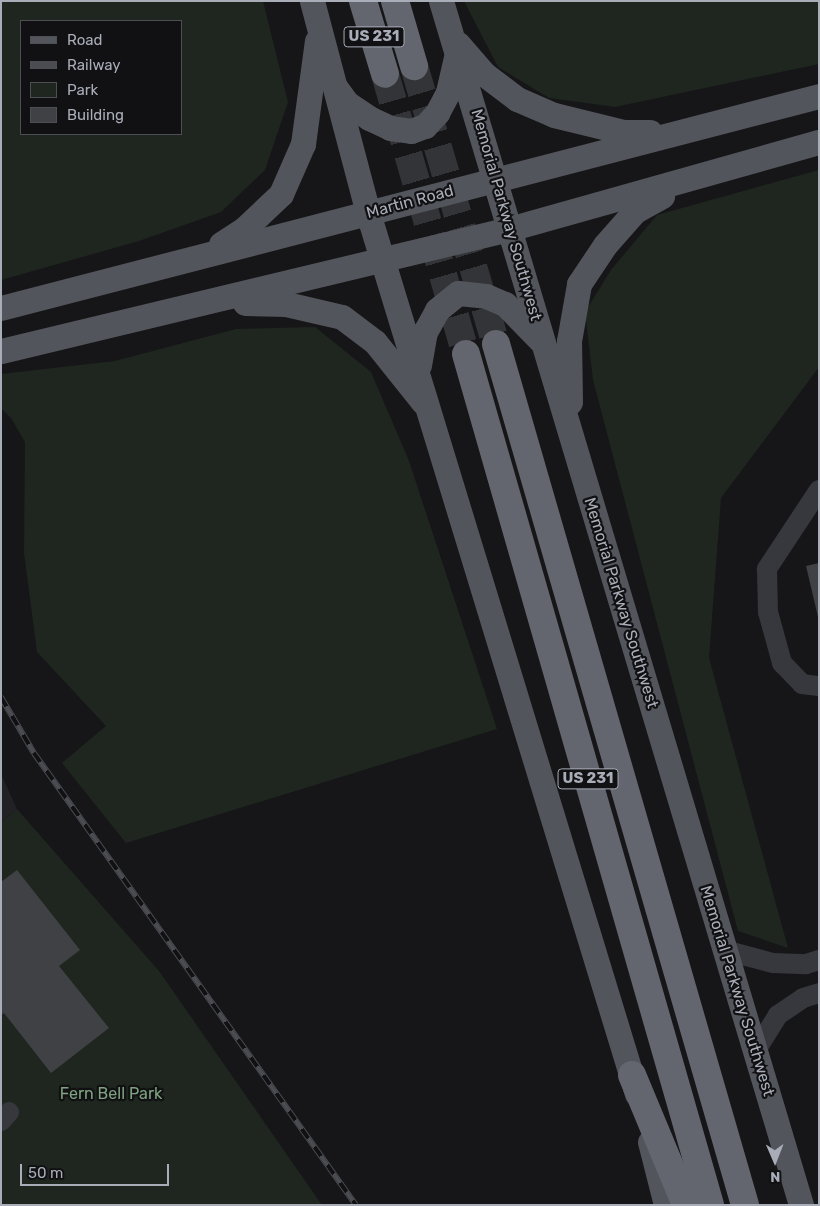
<!DOCTYPE html>
<html>
<head>
<meta charset="utf-8">
<style>
  body { margin:0 }
  #map { position:relative; width:820px; height:1206px; overflow:hidden; background:#161618; font-family:Rubik,sans-serif }
  div>[style] { position:absolute }
  .built>* { inset:0; background:#222225 }
  .green>* { inset:0; background:#1e261f }
  .building>* { inset:0; background:#404145 }
  .highway-tunnel>* { height:28px; margin-top:-14px; transform-origin:0; background:repeating-linear-gradient(90deg,#333438 0 28px,transparent 0 42px) }
  .minor>* { height:20px; margin:-10px; padding:0 10px; transform-origin:10px; border-radius:10px; background:#37383d }
  .major>* { height:25px; margin:-12.5px; padding:0 12.5px; transform-origin:12.5px; border-radius:12.5px; background:#53555c }
  .highway>* { height:28px; margin:-14px; padding:0 14px; transform-origin:14px; border-radius:14px; background:#63666e }
  .rail>* { height:5.5px; margin-top:-2.75px; transform-origin:0; background:repeating-linear-gradient(90deg,#111113 0 11px,#4a4c52 0 22px); box-sizing:border-box; border-block:1px solid #4a4c52 }
  span { translate:-50% -50%; white-space:nowrap; text-align:center; line-height:1.15; -webkit-text-stroke:4.5px #111113; paint-order:stroke }
  .shield-label span { padding:1px 4px; background:#111113; border:1px solid; border-radius:4px; -webkit-text-stroke-width:0 }
  .shield-label { font-size:15px; color:#a8adb8; font-weight:700 }
  .street-label { font-size:16px; color:#a8adb8 }
  .park-label { font-size:16px; color:#7fa381 }
  .frame { position:absolute; inset:0; border:2px solid #a8adb8; pointer-events:none }
  .legend { position:absolute; left:20px; top:20px; width:162px; height:115px; box-sizing:border-box; background:#111113; border:1px solid #4d4f55; margin:0; padding:6px 9px; list-style:none; font-size:15px; color:#a8adb8 }
  .legend li { display:flex; align-items:center; gap:10px; height:25px }
  .legend b { width:25px; border:1px solid #4d4f55 }
  .north { position:absolute; left:750px; top:1136px; width:50px; height:50px; -webkit-text-stroke:4px #111113; paint-order:stroke; rotate:179deg; font-size:14px; font-weight:700; line-height:20px; text-align:center; color:#a8adb8 }
  .north::after { content:''; display:block; margin:auto; width:18px; height:22px; background:#a8adb8; clip-path:polygon(50% 0,100% 100%,50% 72%,0 100%) }
  .scale { position:absolute; left:20px; top:1164px; width:149px; height:22px; box-sizing:border-box; border:2px solid #a8adb8; border-top:0; padding-left:6px; font-size:15px; line-height:18px; white-space:nowrap; color:#a8adb8; -webkit-text-stroke:4px #111113; paint-order:stroke }
</style>
</head>
<body>
<div id="map">
  <div class="built">
    <div style="clip-path:polygon(1px 774px,17px 809px,1px 822px)"></div>
  </div>
  <div class="green">
    <div style="clip-path:polygon(evenodd,1px 1px,263px 1px,288px 102px,265px 170px,221px 212px,139px 241px,1px 280px,1px 1px,181px 21px,181px 134px,21px 134px,21px 21px,181px 21px)"></div>
    <div style="clip-path:polygon(464px 1px,819px 1px,819px 64px,615px 107px,549px 98px,498px 67px)"></div>
    <div style="clip-path:polygon(819px 170px,819px 367px,721px 498px,709px 658px,788px 948px,738px 931px,593px 380px,585px 312px,611px 270px,657px 215px)"></div>
    <div style="clip-path:polygon(315px 327px,371px 372px,409px 461px,497px 729px,126px 843px,62px 763px,106px 726px,37px 652px,24px 553px,25px 442px,11px 418px,1px 408px,1px 374px,115px 361px,236px 329px)"></div>
    <div style="clip-path:polygon(17px 809px,159px 971px,322px 1205px,1px 1205px,1px 822px)"></div>
  </div>
  <div class="building">
    <div style="clip-path:polygon(819px 563px,819px 617px,818px 617px,806px 566px)"></div>
    <div style="clip-path:polygon(17px 870px,80px 950px,59px 966px,109px 1028px,51px 1073px,4px 1013px,1px 1015px,1px 882px)"></div>
  </div>
  <div class="highway-tunnel">
    <div style="left:414px;top:66px;width:290px;rotate:73.6deg"></div>
    <div style="left:385px;top:74px;width:291px;rotate:73.9deg"></div>
  </div>
  <div class="minor">
    <div style="left:819px;top:490px;width:95px;rotate:123.4deg"></div>
    <div style="left:767px;top:569px;width:43px;rotate:88.7deg"></div>
    <div style="left:768px;top:612px;width:53px;rotate:74.6deg"></div>
    <div style="left:782px;top:663px;width:29px;rotate:46deg"></div>
    <div style="left:802px;top:684px;width:17px;rotate:7deg"></div>
    <div style="left:724px;top:950px;width:51px;rotate:14.9deg"></div>
    <div style="left:773px;top:963px;width:33px;rotate:2deg"></div>
    <div style="left:806px;top:964px;width:14px;rotate:-17deg"></div>
    <div style="left:755px;top:1052px;width:44px;rotate:-58.1deg"></div>
    <div style="left:778px;top:1015px;width:30px;rotate:-34deg"></div>
    <div style="left:803px;top:998px;width:17px;rotate:-17deg"></div>
    <div style="left:1px;top:1121px;width:12px;rotate:-48deg"></div>
  </div>
  <div class="major">
    <div style="left:312px;top:1px;width:219px;rotate:75.2deg"></div>
    <div style="left:368px;top:213px;width:921px;rotate:73.02deg"></div>
    <div style="left:441px;top:1px;width:1257px;rotate:73.35deg"></div>
    <div style="left:458px;top:44px;width:40px;rotate:49deg"></div>
    <div style="left:484px;top:74px;width:41px;rotate:37.1deg"></div>
    <div style="left:517px;top:99px;width:40px;rotate:23.4deg"></div>
    <div style="left:554px;top:115px;width:71px;rotate:13.8deg"></div>
    <div style="left:623px;top:132px;width:27px"></div>
    <div style="left:336px;top:88px;width:19px;rotate:54deg"></div>
    <div style="left:347px;top:103px;width:27px;rotate:34deg"></div>
    <div style="left:369px;top:118px;width:23px;rotate:25deg"></div>
    <div style="left:390px;top:128px;width:21px;rotate:8deg"></div>
    <div style="left:411px;top:131px;width:15px;rotate:-20deg"></div>
    <div style="left:425px;top:126px;width:18px;rotate:-47deg"></div>
    <div style="left:437px;top:113px;width:24px;rotate:-62deg"></div>
    <div style="left:448px;top:92px;width:39px;rotate:-77deg"></div>
    <div style="left:221px;top:244px;width:27px;rotate:-33deg"></div>
    <div style="left:244px;top:229px;width:51px;rotate:-43.4deg"></div>
    <div style="left:281px;top:194px;width:55px;rotate:-66.3deg"></div>
    <div style="left:303px;top:144px;width:104px;rotate:-82.3deg"></div>
    <div style="left:245px;top:303px;width:41px;rotate:1.4deg"></div>
    <div style="left:286px;top:304px;width:57px;rotate:13.1deg"></div>
    <div style="left:342px;top:317px;width:41px;rotate:37.1deg"></div>
    <div style="left:375px;top:342px;width:77px;rotate:51.3deg"></div>
    <div style="left:1px;top:308px;width:845px;rotate:-14.53deg"></div>
    <div style="left:1px;top:351px;width:522px;rotate:-13.5deg"></div>
    <div style="left:509px;top:229px;width:322px;rotate:-15.7deg"></div>
    <div style="left:419px;top:365px;width:34px;rotate:-80deg"></div>
    <div style="left:425px;top:332px;width:25px;rotate:-61deg"></div>
    <div style="left:437px;top:310px;width:27px;rotate:-39deg"></div>
    <div style="left:458px;top:293px;width:28px;rotate:6deg"></div>
    <div style="left:486px;top:296px;width:21px;rotate:23deg"></div>
    <div style="left:505px;top:304px;width:50px;rotate:45.8deg"></div>
    <div style="left:570px;top:402px;width:61px;rotate:-90.9deg"></div>
    <div style="left:569px;top:341px;width:58px;rotate:-80deg"></div>
    <div style="left:579px;top:284px;width:47px;rotate:-56.3deg"></div>
    <div style="left:605px;top:245px;width:45px;rotate:-48.6deg"></div>
    <div style="left:635px;top:211px;width:31px;rotate:-29deg"></div>
    <div style="left:650px;top:1142px;width:65px;rotate:75.7deg"></div>
  </div>
  <div class="highway">
    <div style="left:363px;top:1px;width:76px;rotate:73.2deg"></div>
    <div style="left:395px;top:1px;width:68px;rotate:73.7deg"></div>
    <div style="left:496px;top:344px;width:896px;rotate:73.87deg"></div>
    <div style="left:466px;top:354px;width:885px;rotate:74deg"></div>
    <div style="left:632px;top:1075px;width:141px;rotate:67.4deg"></div>
  </div>
  <div class="rail">
    <div style="left:1px;top:697px;width:65px;rotate:59.5deg"></div>
    <div style="left:34px;top:753px;width:555px;rotate:54.53deg"></div>
  </div>
  <div class="shield-label">
    <span style="left:374px;top:37px">US 231</span>
    <span style="left:588px;top:779px">US 231</span>
  </div>
  <div class="street-label">
    <span style="left:410px;top:202px;rotate:-15deg">Martin Road</span>
    <span style="left:506px;top:215px;rotate:74deg">Memorial Parkway Southwest</span>
    <span style="left:621px;top:603px;rotate:73deg">Memorial Parkway Southwest</span>
    <span style="left:737px;top:991px;rotate:73deg">Memorial Parkway Southwest</span>
  </div>
  <div class="park-label">
    <span style="left:111px;top:1094px">Fern Bell Park</span>
  </div>
  <div class="frame"></div>
  <ul class="legend">
  <li><b style="height:6px;background:#53555c"></b>Road</li>
  <li><b style="height:6px;background:#4a4c52"></b>Railway</li>
  <li><b style="height:14px;background:#1e261f"></b>Park</li>
  <li><b style="height:14px;background:#404145"></b>Building</li>
  </ul>
  <div class="north">N</div>
  <div class="scale">50 m</div>
</div>
</body>
</html>
